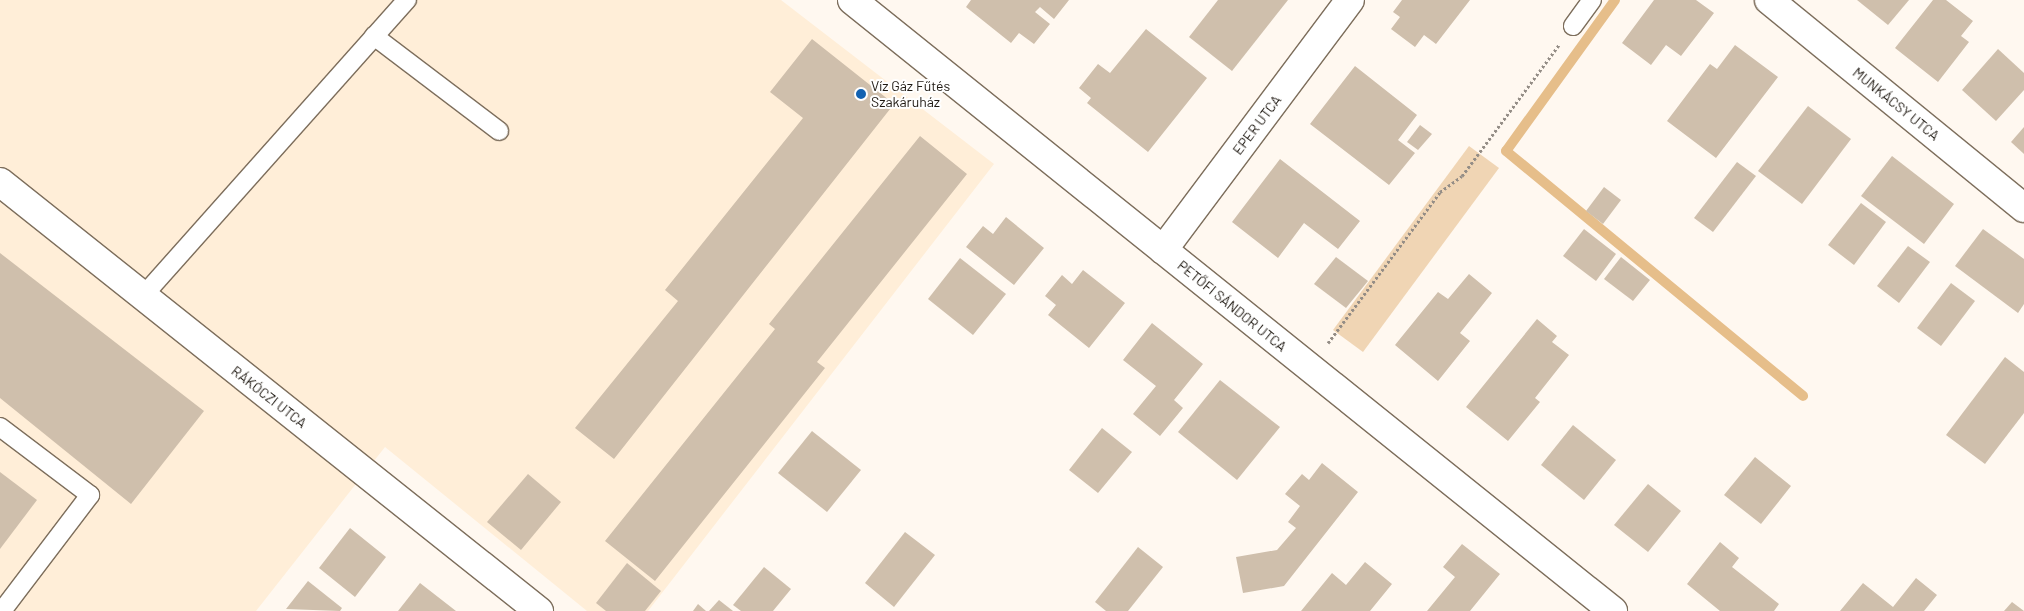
<!DOCTYPE html>
<html>
<head>
<meta charset="utf-8">
<style>
  body { margin:0 }
  #map { position:relative; width:2024px; height:611px; overflow:hidden; background:#fff8f0; font-family:Barlow,sans-serif }
  div>[style] { position:absolute }
  .built>* { inset:0; background:#ffeed8 }
  .green>* { inset:0; background:#f0d5b4 }
  .stream>* { height:10px; margin:-5px; padding:0 5px; transform-origin:5px; border-radius:5px; background:#e6be8a }
  .building>* { inset:0; background:#cfbfac }
  .path>* { height:3px; margin-top:-1.5px; transform-origin:0; background:repeating-linear-gradient(90deg,#948d86 0 2.5px,transparent 0 5px) }
  .roads { filter:drop-shadow(1px 0 #7d6e5c) drop-shadow(-1px 0 #7d6e5c) drop-shadow(0 1px #7d6e5c) drop-shadow(0 -1px #7d6e5c) }
  .service>* { height:18px; margin:-9px; padding:0 9px; transform-origin:9px; border-radius:9px; background:#fff }
  .minor>* { height:28px; margin:-14px; padding:0 14px; transform-origin:14px; border-radius:14px; background:#fff }
  .dots>* { width:14px; height:14px; translate:-50% -50%; box-sizing:border-box; border:2px solid #fff; border-radius:50% }
  span { translate:-50% -50%; white-space:nowrap; text-align:center; line-height:1.15; -webkit-text-stroke:4px #fff; paint-order:stroke }
  .poi-label { font-size:14px; color:#1e1811 }
  .left { translate:0 -50%; text-align:left }
  .street-label { font-size:14px; color:#1e1811 }
</style>
</head>
<body>
<div id="map">
  <div class="built">
    <div style="clip-path:polygon(0 0,781px 0,994px 164px,648px 611px,587px 611px,385px 447px,256px 611px,0 611px)"></div>
  </div>
  <div class="green">
    <div style="clip-path:polygon(1469px 146px,1499px 168px,1363px 352px,1333px 330px)"></div>
  </div>
  <div class="stream">
    <div style="left:1615px;top:0;width:186px;rotate:125.8deg"></div>
    <div style="left:1506px;top:151px;width:385px;rotate:39.5deg"></div>
  </div>
  <div class="building">
    <div style="clip-path:polygon(971px 0,1069px 0,1054px 19px,1040px 7px,1035px 12px,1050px 24px,1034px 44px,1019px 33px,1011px 43px,966px 7px)"></div>
    <div style="clip-path:polygon(1218px 0,1288px 0,1232px 71px,1189px 37px)"></div>
    <div style="clip-path:polygon(1402px 0,1470px 0,1436px 44px,1424px 35px,1415px 47px,1391px 29px,1400px 17px,1393px 12px)"></div>
    <div style="clip-path:polygon(1654px 0,1696px 0,1714px 13px,1681px 56px,1666px 45px,1651px 65px,1622px 43px)"></div>
    <div style="clip-path:polygon(1857px 0,1909px 0,1888px 25px)"></div>
    <div style="clip-path:polygon(1933px 0,1946px 0,1973px 21px,1961px 36px,1969px 42px,1938px 82px,1895px 48px)"></div>
    <div style="clip-path:polygon(1146px 29px,1207px 78px,1148px 152px,1087px 103px,1091px 98px,1079px 88px,1098px 64px,1110px 73px)"></div>
    <div style="clip-path:polygon(812px 39px,894px 104px,614px 459px,575px 428px,678px 301px,665px 290px,803px 118px,770px 92px)"></div>
    <div style="clip-path:polygon(1735px 45px,1778px 77px,1716px 158px,1667px 121px,1710px 64px,1717px 69px)"></div>
    <div style="clip-path:polygon(1998px 49px,2024px 73px,2024px 90px,1996px 121px,1962px 90px)"></div>
    <div style="clip-path:polygon(1355px 66px,1417px 115px,1398px 140px,1415px 153px,1389px 185px,1310px 124px)"></div>
    <div style="clip-path:polygon(1808px 106px,1851px 139px,1802px 204px,1758px 171px)"></div>
    <div style="clip-path:polygon(1420px 125px,1432px 134px,1418px 150px,1407px 142px)"></div>
    <div style="clip-path:polygon(2024px 127px,2024px 154px,2011px 142px)"></div>
    <div style="clip-path:polygon(920px 136px,967px 174px,817px 362px,825px 368px,655px 581px,605px 541px,775px 329px,769px 324px)"></div>
    <div style="clip-path:polygon(1892px 156px,1954px 204px,1924px 244px,1861px 196px)"></div>
    <div style="clip-path:polygon(1280px 159px,1360px 221px,1338px 249px,1304px 223px,1278px 258px,1232px 222px)"></div>
    <div style="clip-path:polygon(1737px 162px,1756px 176px,1713px 232px,1694px 218px)"></div>
    <div style="clip-path:polygon(1604px 187px,1621px 200px,1603px 224px,1586px 211px)"></div>
    <div style="clip-path:polygon(1861px 203px,1886px 222px,1854px 265px,1828px 245px)"></div>
    <div style="clip-path:polygon(1006px 217px,1044px 248px,1014px 285px,966px 247px,983px 226px,993px 234px)"></div>
    <div style="clip-path:polygon(1584px 229px,1616px 254px,1596px 281px,1563px 256px)"></div>
    <div style="clip-path:polygon(1983px 229px,2024px 259px,2024px 304px,2018px 313px,1955px 266px)"></div>
    <div style="clip-path:polygon(1908px 246px,1930px 262px,1899px 303px,1877px 286px)"></div>
    <div style="clip-path:polygon(0 253px,204px 411px,131px 504px,0 398px)"></div>
    <div style="clip-path:polygon(1336px 257px,1368px 281px,1346px 308px,1314px 284px)"></div>
    <div style="clip-path:polygon(1621px 257px,1650px 280px,1633px 301px,1604px 279px)"></div>
    <div style="clip-path:polygon(960px 258px,1006px 294px,973px 335px,928px 299px)"></div>
    <div style="clip-path:polygon(1083px 270px,1125px 303px,1089px 348px,1048px 315px,1056px 305px,1045px 296px,1062px 275px,1072px 284px)"></div>
    <div style="clip-path:polygon(1469px 274px,1492px 293px,1460px 333px,1470px 341px,1438px 381px,1395px 345px,1438px 292px,1448px 299px)"></div>
    <div style="clip-path:polygon(1951px 283px,1975px 301px,1941px 346px,1917px 328px)"></div>
    <div style="clip-path:polygon(1537px 319px,1557px 336px,1552px 342px,1569px 355px,1535px 398px,1540px 402px,1508px 441px,1466px 407px)"></div>
    <div style="clip-path:polygon(1152px 323px,1203px 364px,1174px 400px,1183px 408px,1160px 436px,1133px 414px,1156px 386px,1123px 360px)"></div>
    <div style="clip-path:polygon(2005px 357px,2024px 372px,2024px 413px,1985px 464px,1946px 435px)"></div>
    <div style="clip-path:polygon(1220px 380px,1280px 427px,1237px 480px,1178px 432px)"></div>
    <div style="clip-path:polygon(1573px 425px,1616px 460px,1584px 500px,1541px 465px)"></div>
    <div style="clip-path:polygon(1102px 428px,1132px 452px,1098px 493px,1069px 470px)"></div>
    <div style="clip-path:polygon(812px 431px,861px 470px,827px 512px,778px 473px)"></div>
    <div style="clip-path:polygon(1755px 457px,1791px 486px,1761px 524px,1724px 495px)"></div>
    <div style="clip-path:polygon(1322px 463px,1358px 492px,1284px 586px,1243px 593px,1236px 557px,1277px 550px,1296px 528px,1288px 522px,1300px 506px,1285px 494px,1302px 474px,1309px 480px)"></div>
    <div style="clip-path:polygon(0 472px,37px 500px,0 549px)"></div>
    <div style="clip-path:polygon(528px 474px,561px 502px,521px 550px,487px 522px)"></div>
    <div style="clip-path:polygon(1648px 484px,1681px 511px,1648px 552px,1614px 525px)"></div>
    <div style="clip-path:polygon(350px 528px,386px 557px,355px 597px,319px 568px)"></div>
    <div style="clip-path:polygon(905px 532px,935px 555px,894px 607px,865px 583px)"></div>
    <div style="clip-path:polygon(1720px 542px,1739px 558px,1732px 567px,1779px 604px,1774px 611px,1720px 611px,1687px 584px)"></div>
    <div style="clip-path:polygon(1462px 544px,1500px 574px,1470px 611px,1427px 611px,1455px 577px,1443px 567px)"></div>
    <div style="clip-path:polygon(1138px 547px,1163px 567px,1128px 611px,1106px 611px,1095px 602px)"></div>
    <div style="clip-path:polygon(1365px 562px,1392px 584px,1370px 611px,1301px 611px,1332px 573px,1346px 585px)"></div>
    <div style="clip-path:polygon(627px 563px,661px 591px,645px 611px,606px 611px,596px 603px)"></div>
    <div style="clip-path:polygon(764px 567px,791px 589px,773px 611px,741px 611px,733px 605px)"></div>
    <div style="clip-path:polygon(1916px 578px,1937px 595px,1924px 611px,1840px 611px,1863px 583px,1893px 607px)"></div>
    <div style="clip-path:polygon(308px 581px,342px 608px,340px 611px,286px 609px)"></div>
    <div style="clip-path:polygon(420px 583px,456px 611px,398px 611px)"></div>
    <div style="clip-path:polygon(719px 600px,733px 611px,709px 611px)"></div>
    <div style="clip-path:polygon(2012px 602px,2024px 611px,2004px 611px)"></div>
    <div style="clip-path:polygon(698px 604px,706px 611px,693px 611px)"></div>
  </div>
  <div class="path">
    <div style="left:1328px;top:343px;width:188px;rotate:-53.4deg"></div>
    <div style="left:1440px;top:192px;width:27px;rotate:-36deg"></div>
    <div style="left:1462px;top:176px;width:163px;rotate:-53.5deg"></div>
  </div>
  <div class="roads">
    <div class="service">
      <div style="left:1573px;top:26px;width:32px;rotate:-54deg"></div>
      <div style="left:374px;top:36px;width:157px;rotate:37.2deg"></div>
      <div style="left:143px;top:296px;width:397px;rotate:-48.3deg"></div>
      <div style="left:0;top:427px;width:113px;rotate:37.1deg"></div>
      <div style="left:90px;top:495px;width:146px;rotate:127.2deg"></div>
    </div>
    <div class="minor">
      <div style="left:852px;top:0;width:976px;rotate:38.76deg"></div>
      <div style="left:1769px;top:0;width:329px;rotate:39.2deg"></div>
      <div style="left:0;top:182px;width:689px;rotate:38.52deg"></div>
      <div style="left:1163px;top:250px;width:312px;rotate:-53.2deg"></div>
    </div>
  </div>
  <div class="dots">
    <div style="left:861px;top:94px;background:#1362b1"></div>
  </div>
  <div class="poi-label">
    <span class="left" style="left:871px;top:94px">Víz Gáz Fűtés<br>Szakáruház</span>
  </div>
  <div class="street-label">
    <span style="left:1896px;top:104px;rotate:39deg">MUNKÁCSY UTCA</span>
    <span style="left:1257px;top:125px;rotate:-53deg">EPER UTCA</span>
    <span style="left:1232px;top:306px;rotate:39deg">PETŐFI SÁNDOR UTCA</span>
    <span style="left:269px;top:397px;rotate:38deg">RÁKÓCZI UTCA</span>
  </div>
</div>
</body>
</html>
